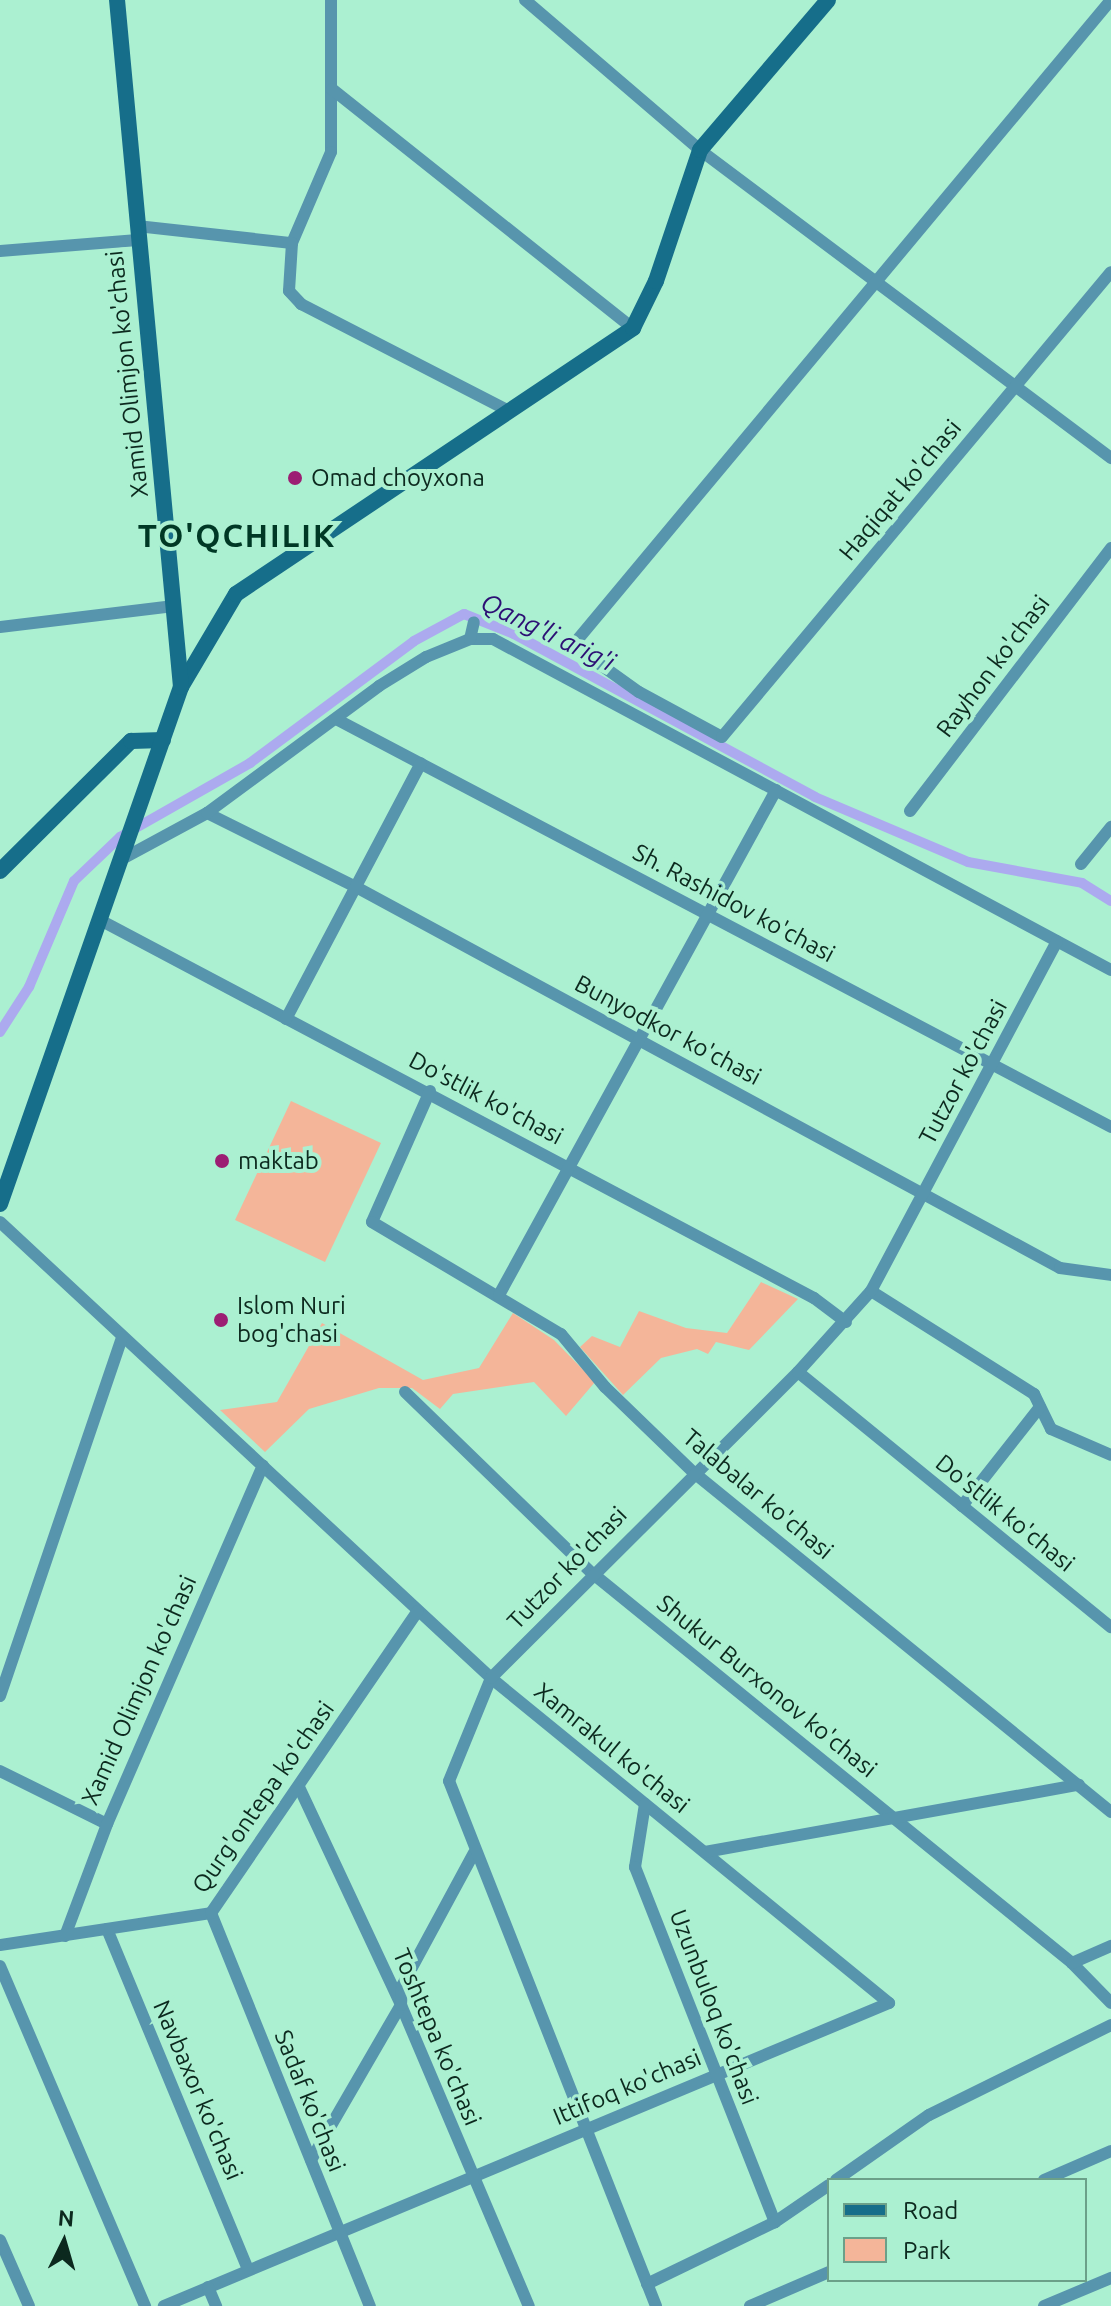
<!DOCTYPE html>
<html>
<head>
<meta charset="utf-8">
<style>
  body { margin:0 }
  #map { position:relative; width:1111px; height:2306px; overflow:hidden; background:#abf0d1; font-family:Ubuntu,sans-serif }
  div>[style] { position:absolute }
  .green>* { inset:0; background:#f4b599 }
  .canal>* { height:10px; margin:-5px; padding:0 5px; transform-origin:5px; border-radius:5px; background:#acaaef }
  .street>* { height:12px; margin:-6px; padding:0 6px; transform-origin:6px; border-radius:6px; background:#5795ad }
  .secondary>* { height:16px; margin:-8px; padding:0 8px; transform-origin:8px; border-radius:8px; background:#166e8a }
  .dots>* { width:22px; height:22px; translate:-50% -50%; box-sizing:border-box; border:4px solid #abf0d1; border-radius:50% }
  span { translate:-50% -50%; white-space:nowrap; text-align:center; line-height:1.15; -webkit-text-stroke:8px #abf0d1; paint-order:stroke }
  .street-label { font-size:24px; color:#0c291e }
  .poi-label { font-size:24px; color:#0c291e }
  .left { translate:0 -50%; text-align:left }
  .water-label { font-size:26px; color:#2c0f74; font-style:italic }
  .district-label { font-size:32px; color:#003825; font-weight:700; letter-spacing:2px }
  .legend { position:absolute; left:827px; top:2178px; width:260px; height:104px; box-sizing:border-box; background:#abf0d1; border:2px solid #6ba089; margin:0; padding:10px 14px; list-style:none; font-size:24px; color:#0c291e }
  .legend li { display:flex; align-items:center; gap:16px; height:40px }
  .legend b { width:40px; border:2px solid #6ba089 }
  .north { position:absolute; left:24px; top:2202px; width:80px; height:80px; -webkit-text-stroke:6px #abf0d1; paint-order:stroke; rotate:5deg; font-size:22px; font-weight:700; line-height:32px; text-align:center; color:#0c291e }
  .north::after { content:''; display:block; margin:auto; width:28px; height:36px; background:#0c291e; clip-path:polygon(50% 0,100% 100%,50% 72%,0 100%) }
</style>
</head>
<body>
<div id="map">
  <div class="green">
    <div style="clip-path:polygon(291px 1101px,381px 1143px,325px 1262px,235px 1220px)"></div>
    <div style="clip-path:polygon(761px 1282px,798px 1299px,749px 1350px,716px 1342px,708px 1354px,697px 1349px,661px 1358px,623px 1395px,580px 1347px,592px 1336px,620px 1347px,639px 1311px,686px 1328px,727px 1333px)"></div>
    <div style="clip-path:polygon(513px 1313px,554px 1340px,595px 1382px,566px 1416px,534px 1382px,453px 1394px,440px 1409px,412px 1388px,379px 1388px,309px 1409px,265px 1452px,220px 1410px,277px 1402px,322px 1323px,423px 1380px,479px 1368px)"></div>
  </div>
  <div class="canal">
    <div style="left:0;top:1032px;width:54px;rotate:-57.2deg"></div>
    <div style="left:29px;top:987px;width:115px;rotate:-67deg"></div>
    <div style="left:74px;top:881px;width:64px;rotate:-43.7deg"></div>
    <div style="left:120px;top:837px;width:150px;rotate:-29.6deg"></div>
    <div style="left:250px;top:763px;width:204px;rotate:-36.6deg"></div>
    <div style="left:414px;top:641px;width:57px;rotate:-28.4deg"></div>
    <div style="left:464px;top:614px;width:54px;rotate:21.8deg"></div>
    <div style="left:514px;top:634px;width:342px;rotate:28.4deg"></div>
    <div style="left:815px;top:797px;width:166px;rotate:23deg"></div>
    <div style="left:968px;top:862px;width:116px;rotate:10.4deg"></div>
    <div style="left:1082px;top:883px;width:34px;rotate:32deg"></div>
  </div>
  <div class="street">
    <div style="left:331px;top:0;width:152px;rotate:90deg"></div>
    <div style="left:331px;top:152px;width:99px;rotate:113.2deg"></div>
    <div style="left:292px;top:243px;width:48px;rotate:93.6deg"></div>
    <div style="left:289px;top:291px;width:18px;rotate:47deg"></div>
    <div style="left:301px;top:304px;width:232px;rotate:27.2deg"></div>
    <div style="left:525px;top:0;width:230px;rotate:40.6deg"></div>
    <div style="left:700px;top:150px;width:514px;rotate:36.85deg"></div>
    <div style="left:1111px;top:0;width:840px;rotate:129.83deg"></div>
    <div style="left:573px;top:645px;width:81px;rotate:35.5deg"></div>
    <div style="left:639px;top:692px;width:94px;rotate:28.5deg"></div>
    <div style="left:722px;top:737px;width:606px;rotate:-50.09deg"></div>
    <div style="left:332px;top:89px;width:384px;rotate:38.5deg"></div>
    <div style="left:137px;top:226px;width:156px;rotate:6.3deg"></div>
    <div style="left:0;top:251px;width:138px;rotate:-4.6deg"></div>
    <div style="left:0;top:627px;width:175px;rotate:-6.9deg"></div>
    <div style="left:470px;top:639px;width:23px"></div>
    <div style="left:493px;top:639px;width:701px;rotate:28.17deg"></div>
    <div style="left:336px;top:719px;width:876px;rotate:27.76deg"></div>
    <div style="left:910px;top:811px;width:331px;rotate:-52.6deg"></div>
    <div style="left:207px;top:813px;width:166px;rotate:26.4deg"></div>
    <div style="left:356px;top:887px;width:800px;rotate:28.42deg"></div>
    <div style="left:1060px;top:1268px;width:51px;rotate:7.8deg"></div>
    <div style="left:122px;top:859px;width:97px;rotate:-28.4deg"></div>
    <div style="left:207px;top:813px;width:214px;rotate:-36.4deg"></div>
    <div style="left:379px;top:686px;width:55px;rotate:-31.7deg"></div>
    <div style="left:426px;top:657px;width:48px;rotate:-22.2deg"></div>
    <div style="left:470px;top:639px;width:17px;rotate:-77deg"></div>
    <div style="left:1081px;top:864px;width:48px;rotate:-51deg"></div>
    <div style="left:100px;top:920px;width:808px;rotate:27.9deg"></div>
    <div style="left:814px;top:1298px;width:40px;rotate:37deg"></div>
    <div style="left:286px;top:1019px;width:289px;rotate:-62.2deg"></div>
    <div style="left:430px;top:1091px;width:143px;rotate:113.9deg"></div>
    <div style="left:372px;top:1222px;width:220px;rotate:30.7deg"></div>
    <div style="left:561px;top:1334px;width:69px;rotate:50.3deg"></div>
    <div style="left:605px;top:1387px;width:122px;rotate:44deg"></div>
    <div style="left:693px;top:1472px;width:539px;rotate:39.12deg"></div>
    <div style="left:0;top:1222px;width:670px;rotate:42.88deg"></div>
    <div style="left:491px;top:1678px;width:514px;rotate:39.23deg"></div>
    <div style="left:889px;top:2003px;width:786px;rotate:157.32deg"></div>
    <div style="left:871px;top:1291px;width:193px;rotate:32.3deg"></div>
    <div style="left:1034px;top:1394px;width:39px;rotate:64deg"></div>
    <div style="left:1051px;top:1429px;width:65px;rotate:23.4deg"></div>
    <div style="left:499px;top:1295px;width:576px;rotate:-61.25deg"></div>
    <div style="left:798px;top:1372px;width:404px;rotate:39.2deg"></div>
    <div style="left:405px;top:1392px;width:260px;rotate:44.1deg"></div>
    <div style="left:592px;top:1573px;width:618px;rotate:39.09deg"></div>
    <div style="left:1072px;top:1963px;width:56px;rotate:45.7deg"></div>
    <div style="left:962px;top:1506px;width:126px;rotate:-51.8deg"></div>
    <div style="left:0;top:1696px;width:379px;rotate:-71.2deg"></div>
    <div style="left:0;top:1771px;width:119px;rotate:26.4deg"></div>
    <div style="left:107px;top:1824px;width:391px;rotate:-66.5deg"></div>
    <div style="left:299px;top:1787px;width:241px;rotate:64.9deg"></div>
    <div style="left:401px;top:2005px;width:327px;rotate:67deg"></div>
    <div style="left:645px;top:1804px;width:64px;rotate:99deg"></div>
    <div style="left:635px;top:1867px;width:382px;rotate:68.5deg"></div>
    <div style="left:705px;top:1852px;width:380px;rotate:-10.2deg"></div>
    <div style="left:211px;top:1913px;width:424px;rotate:68deg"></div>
    <div style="left:107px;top:1929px;width:368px;rotate:67.5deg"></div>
    <div style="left:65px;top:1936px;width:120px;rotate:-69.4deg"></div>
    <div style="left:0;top:1945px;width:213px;rotate:-8.6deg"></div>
    <div style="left:211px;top:1913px;width:366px;rotate:-55.6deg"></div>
    <div style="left:1072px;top:1963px;width:43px;rotate:-23.6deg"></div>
    <div style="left:0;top:1966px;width:370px;rotate:66.9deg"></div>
    <div style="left:311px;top:2160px;width:179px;rotate:-59.9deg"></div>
    <div style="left:401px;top:2005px;width:19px;rotate:-87deg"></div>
    <div style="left:402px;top:1986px;width:151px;rotate:-61.6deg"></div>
    <div style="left:836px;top:2180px;width:113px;rotate:-35deg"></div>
    <div style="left:929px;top:2115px;width:203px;rotate:-26.3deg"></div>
    <div style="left:1044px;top:2180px;width:73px;rotate:-23.4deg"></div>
    <div style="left:0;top:2240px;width:72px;rotate:66.3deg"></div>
    <div style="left:647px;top:2284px;width:142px;rotate:-25.8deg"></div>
    <div style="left:775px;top:2222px;width:65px;rotate:-34.4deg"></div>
    <div style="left:208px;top:2287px;width:21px;rotate:67deg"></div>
    <div style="left:656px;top:2306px;width:564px;rotate:-111.52deg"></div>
    <div style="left:449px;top:1781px;width:111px;rotate:-67.8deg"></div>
    <div style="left:491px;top:1678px;width:433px;rotate:-44.9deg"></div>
    <div style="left:798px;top:1372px;width:109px;rotate:-48deg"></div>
    <div style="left:871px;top:1291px;width:396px;rotate:-62deg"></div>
    <div style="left:750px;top:2306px;width:86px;rotate:-23.3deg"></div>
    <div style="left:1044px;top:2306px;width:73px;rotate:-22.7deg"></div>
  </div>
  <div class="secondary">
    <div style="left:181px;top:687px;width:108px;rotate:-59.4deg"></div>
    <div style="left:236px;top:594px;width:478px;rotate:-33.8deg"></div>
    <div style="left:633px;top:328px;width:52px;rotate:-63.9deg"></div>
    <div style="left:656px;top:281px;width:138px;rotate:-71.4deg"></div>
    <div style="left:700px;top:150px;width:197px;rotate:-49.5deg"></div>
    <div style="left:0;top:871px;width:185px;rotate:-44.8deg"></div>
    <div style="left:131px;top:741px;width:32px;rotate:-2deg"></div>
    <div style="left:0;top:1204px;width:548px;rotate:-70.71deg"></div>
    <div style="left:181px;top:687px;width:690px;rotate:-95.32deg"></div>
  </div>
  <div class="dots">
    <div style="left:295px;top:478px;background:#9c1e73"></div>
    <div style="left:222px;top:1161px;background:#9c1e73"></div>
    <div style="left:221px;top:1320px;background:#9c1e73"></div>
  </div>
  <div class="street-label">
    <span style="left:127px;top:374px;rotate:-96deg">Xamid Olimjon ko'chasi</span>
    <span style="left:900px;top:490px;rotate:-50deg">Haqiqat ko'chasi</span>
    <span style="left:993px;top:666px;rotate:-53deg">Rayhon ko'chasi</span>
    <span style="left:734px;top:903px;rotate:28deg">Sh. Rashidov ko'chasi</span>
    <span style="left:668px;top:1030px;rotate:28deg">Bunyodkor ko'chasi</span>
    <span style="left:963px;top:1072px;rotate:-62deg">Tutzor ko'chasi</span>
    <span style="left:486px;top:1098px;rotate:28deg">Do'stlik ko'chasi</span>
    <span style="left:758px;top:1494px;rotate:40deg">Talabalar ko'chasi</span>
    <span style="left:1005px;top:1513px;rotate:39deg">Do'stlik ko'chasi</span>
    <span style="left:567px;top:1568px;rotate:-46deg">Tutzor ko'chasi</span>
    <span style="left:767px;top:1686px;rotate:39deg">Shukur Burxonov ko'chasi</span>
    <span style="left:139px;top:1690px;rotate:-66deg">Xamid Olimjon ko'chasi</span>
    <span style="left:612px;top:1748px;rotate:39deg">Xamrakul ko'chasi</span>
    <span style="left:263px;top:1797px;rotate:-55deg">Qurg'ontepa ko'chasi</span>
    <span style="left:714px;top:2007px;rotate:69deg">Uzunbuloq ko'chasi</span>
    <span style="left:437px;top:2037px;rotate:67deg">Toshtepa ko'chasi</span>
    <span style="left:627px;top:2087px;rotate:-23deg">Ittifoq ko'chasi</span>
    <span style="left:198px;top:2090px;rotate:67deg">Navbaxor ko'chasi</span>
    <span style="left:310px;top:2101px;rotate:68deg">Sadaf ko'chasi</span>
  </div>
  <div class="poi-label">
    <span class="left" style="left:311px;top:478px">Omad choyxona</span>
    <span class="left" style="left:238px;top:1161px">maktab</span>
    <span class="left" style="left:237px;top:1320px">Islom Nuri<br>bog'chasi</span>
  </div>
  <div class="water-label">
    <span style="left:548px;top:632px;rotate:26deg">Qang'li arig'i</span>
  </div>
  <div class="district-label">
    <span style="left:237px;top:535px">TO'QCHILIK</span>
  </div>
  <ul class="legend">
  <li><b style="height:10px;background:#166e8a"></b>Road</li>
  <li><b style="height:22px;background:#f4b599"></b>Park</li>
  </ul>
  <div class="north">N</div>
</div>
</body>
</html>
